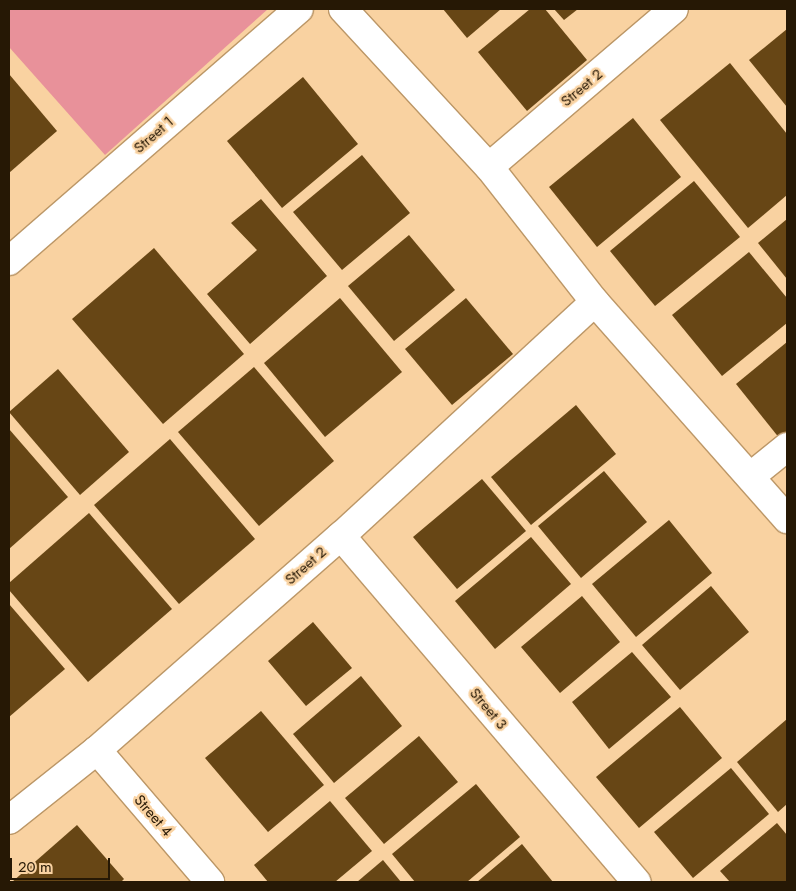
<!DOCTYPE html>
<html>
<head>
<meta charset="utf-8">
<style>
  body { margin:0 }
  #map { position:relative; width:796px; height:891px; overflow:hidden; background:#f9d2a1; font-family:Jost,sans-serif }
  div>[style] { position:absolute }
  .green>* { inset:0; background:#e8919a }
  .building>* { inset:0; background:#674615 }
  .roads { filter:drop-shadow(1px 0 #bc9767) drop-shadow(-1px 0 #bc9767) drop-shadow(0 1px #bc9767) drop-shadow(0 -1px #bc9767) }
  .minor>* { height:28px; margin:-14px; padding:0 14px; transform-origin:14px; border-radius:14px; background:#fff }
  .tertiary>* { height:28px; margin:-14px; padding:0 14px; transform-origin:14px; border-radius:14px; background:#fff }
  span { translate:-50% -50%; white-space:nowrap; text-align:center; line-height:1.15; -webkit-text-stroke:5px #f9d2a1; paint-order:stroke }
  .street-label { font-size:15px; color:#261805 }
  .frame { position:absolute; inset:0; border:10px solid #261805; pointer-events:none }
  .scale { position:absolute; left:10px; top:858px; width:100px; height:22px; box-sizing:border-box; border:2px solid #261805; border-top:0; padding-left:6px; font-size:15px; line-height:18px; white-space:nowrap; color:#261805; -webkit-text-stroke:4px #f9d2a1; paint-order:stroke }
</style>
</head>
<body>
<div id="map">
  <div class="green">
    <div style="clip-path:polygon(9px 9px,268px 9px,105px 155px,9px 47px)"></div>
  </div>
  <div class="building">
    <div style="clip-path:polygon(443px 9px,501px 9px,467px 38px)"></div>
    <div style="clip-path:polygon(530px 9px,545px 9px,587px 60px,527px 111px,478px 52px)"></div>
    <div style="clip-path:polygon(554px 9px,578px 9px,564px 20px)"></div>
    <div style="clip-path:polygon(787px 29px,787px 107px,749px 60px)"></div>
    <div style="clip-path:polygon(730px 63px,787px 134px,787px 195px,748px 228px,660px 120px)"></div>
    <div style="clip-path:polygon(9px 74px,57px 131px,9px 173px)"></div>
    <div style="clip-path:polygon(303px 77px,358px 144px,282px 208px,227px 141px)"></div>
    <div style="clip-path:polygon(633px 118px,681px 177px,597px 247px,549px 187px)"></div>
    <div style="clip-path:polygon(362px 155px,410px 213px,342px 270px,293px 212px)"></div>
    <div style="clip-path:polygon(694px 181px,740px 237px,655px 306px,610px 251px)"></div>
    <div style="clip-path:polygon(261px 199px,327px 276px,250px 344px,207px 294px,257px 250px,231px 223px)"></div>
    <div style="clip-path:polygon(787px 219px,787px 279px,758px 243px)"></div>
    <div style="clip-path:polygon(409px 235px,455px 290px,394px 341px,348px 286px)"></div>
    <div style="clip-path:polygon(154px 248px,244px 354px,163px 424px,72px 319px)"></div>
    <div style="clip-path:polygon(749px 252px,787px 298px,787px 323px,722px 376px,672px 315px)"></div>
    <div style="clip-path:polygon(340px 298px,402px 372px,325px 437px,264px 363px)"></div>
    <div style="clip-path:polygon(466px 298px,513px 354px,452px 405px,405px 349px)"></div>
    <div style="clip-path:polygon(787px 342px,787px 433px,780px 439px,736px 384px)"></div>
    <div style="clip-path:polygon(254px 367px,334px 461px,259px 526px,178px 432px)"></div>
    <div style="clip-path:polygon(58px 369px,129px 452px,80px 495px,9px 412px)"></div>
    <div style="clip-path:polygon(576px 405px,616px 454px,531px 525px,491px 477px)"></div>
    <div style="clip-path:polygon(9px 429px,68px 497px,9px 549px)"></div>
    <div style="clip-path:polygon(170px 439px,255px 539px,179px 604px,94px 505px)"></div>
    <div style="clip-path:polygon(604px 471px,647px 522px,581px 578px,538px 526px)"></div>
    <div style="clip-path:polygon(482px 479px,526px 531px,457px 589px,413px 537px)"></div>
    <div style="clip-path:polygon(89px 513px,172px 609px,88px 682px,9px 590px,9px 583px)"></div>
    <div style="clip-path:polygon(669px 520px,712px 573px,636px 637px,592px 584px)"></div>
    <div style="clip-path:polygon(531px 537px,571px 584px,495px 649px,455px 601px)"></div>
    <div style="clip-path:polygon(711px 586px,749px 632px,680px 690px,642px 645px)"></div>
    <div style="clip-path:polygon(582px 596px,620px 642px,560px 693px,521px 647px)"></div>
    <div style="clip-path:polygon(9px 604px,65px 669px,9px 717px)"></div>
    <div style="clip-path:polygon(313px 622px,352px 668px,306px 706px,268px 661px)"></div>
    <div style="clip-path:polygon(632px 652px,671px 697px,609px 749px,572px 702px)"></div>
    <div style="clip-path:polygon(361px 676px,402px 726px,334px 783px,293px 734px)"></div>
    <div style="clip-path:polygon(680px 707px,722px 758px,639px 828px,596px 777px)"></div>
    <div style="clip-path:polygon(261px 711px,324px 785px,268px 832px,205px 758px)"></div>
    <div style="clip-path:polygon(787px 719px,787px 804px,778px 812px,737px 762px)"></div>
    <div style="clip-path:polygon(419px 736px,458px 782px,384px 844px,345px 798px)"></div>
    <div style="clip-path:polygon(731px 768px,769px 814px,693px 878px,654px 832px)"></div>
    <div style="clip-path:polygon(476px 784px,520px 837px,467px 882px,415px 882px,392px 854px)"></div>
    <div style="clip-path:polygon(330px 801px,372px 851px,335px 882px,268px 882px,254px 865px)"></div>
    <div style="clip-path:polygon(777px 823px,787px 835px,787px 882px,730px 882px,720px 871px)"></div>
    <div style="clip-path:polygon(77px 825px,124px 879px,121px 882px,12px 882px)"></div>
    <div style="clip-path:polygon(522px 844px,553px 882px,477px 882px)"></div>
    <div style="clip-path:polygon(383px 860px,401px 882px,357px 882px)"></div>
  </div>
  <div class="roads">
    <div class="minor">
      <div style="left:489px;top:167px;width:243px;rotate:-40.5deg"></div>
      <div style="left:9px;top:261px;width:384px;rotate:-41deg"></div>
      <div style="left:751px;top:476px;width:46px;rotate:-38.9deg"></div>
      <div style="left:341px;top:536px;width:455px;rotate:49.5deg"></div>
      <div style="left:97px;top:750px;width:174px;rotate:49.4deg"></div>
      <div style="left:9px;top:820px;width:112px;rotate:-38.5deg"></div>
      <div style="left:97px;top:750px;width:325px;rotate:-41.3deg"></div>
      <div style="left:341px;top:536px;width:345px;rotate:-42.7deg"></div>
    </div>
    <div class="tertiary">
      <div style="left:343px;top:9px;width:215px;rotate:47.3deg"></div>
      <div style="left:489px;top:167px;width:172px;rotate:51.9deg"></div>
      <div style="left:595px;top:302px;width:290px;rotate:48.5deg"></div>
    </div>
  </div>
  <div class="street-label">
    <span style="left:582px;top:88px;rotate:-40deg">Street 2</span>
    <span style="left:154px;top:135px;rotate:-41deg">Street 1</span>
    <span style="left:306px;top:566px;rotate:-41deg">Street 2</span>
    <span style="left:488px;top:709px;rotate:50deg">Street 3</span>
    <span style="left:153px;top:816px;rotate:49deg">Street 4</span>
  </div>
  <div class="frame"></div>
  <div class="scale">20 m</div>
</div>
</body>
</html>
